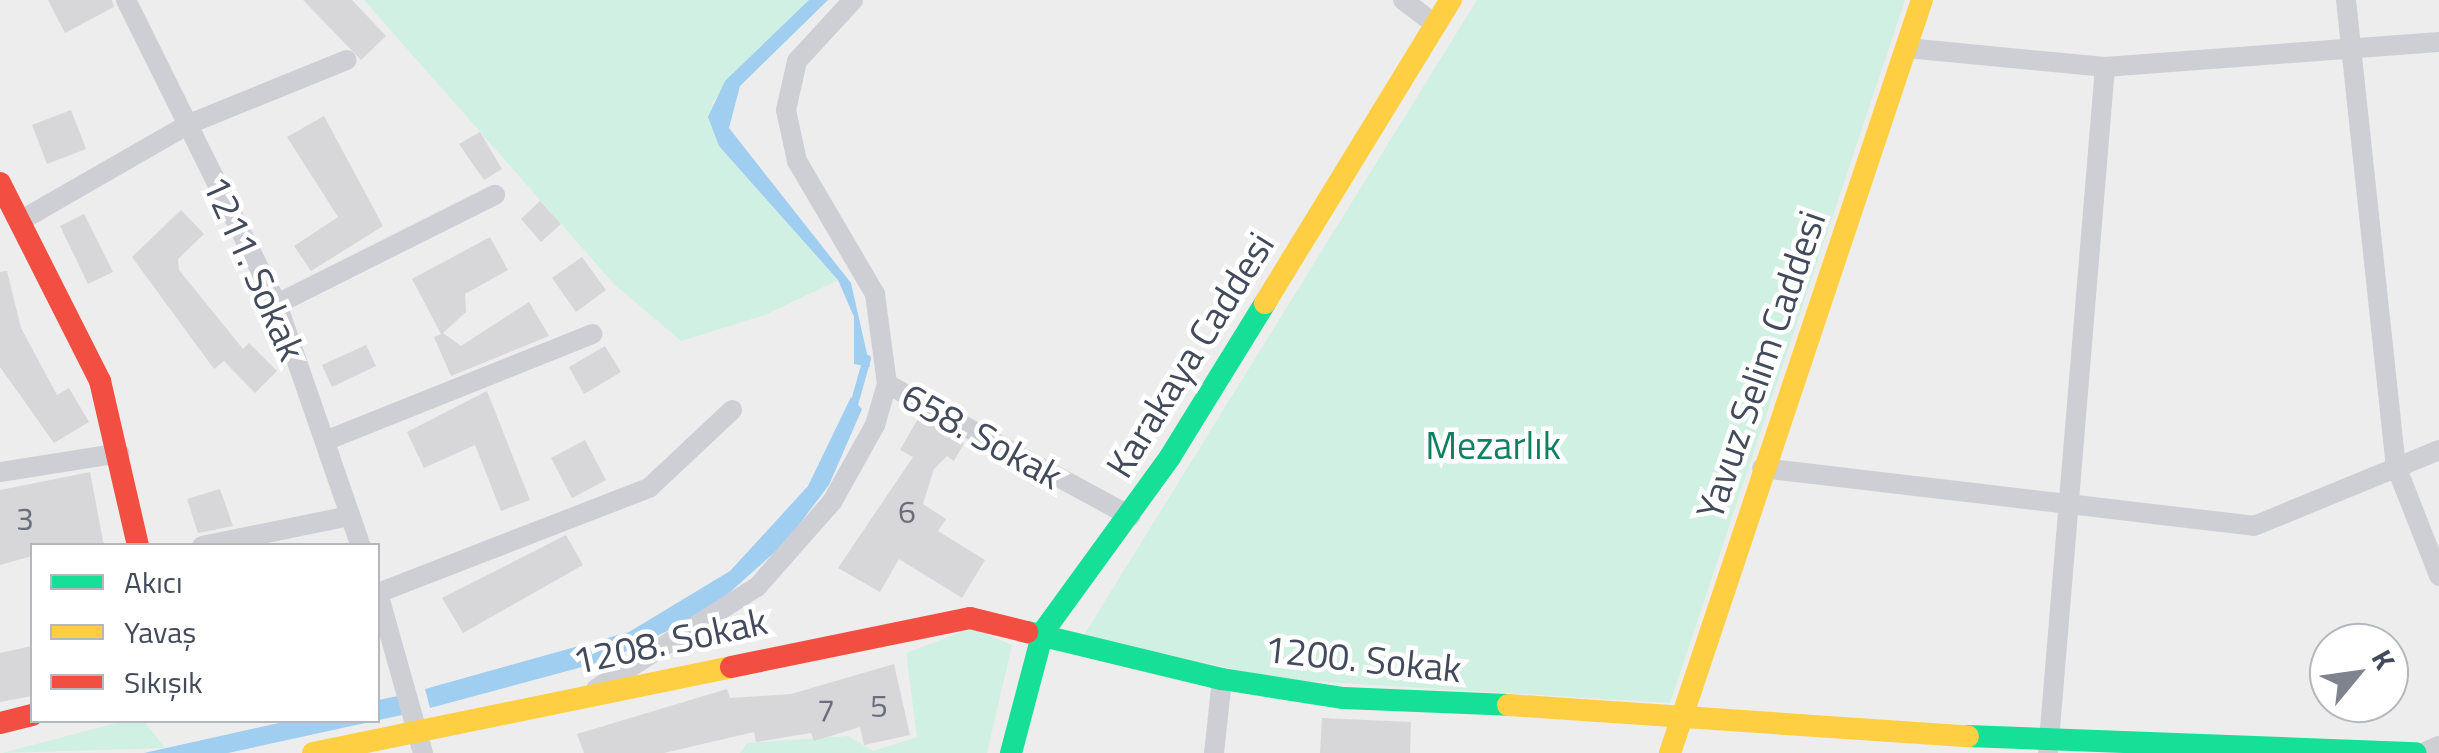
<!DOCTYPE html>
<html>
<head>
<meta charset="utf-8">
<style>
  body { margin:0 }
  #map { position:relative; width:2439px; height:753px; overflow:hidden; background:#eeeded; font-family:"Titillium Web",sans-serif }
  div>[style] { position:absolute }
  .green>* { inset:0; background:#cff0e3 }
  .water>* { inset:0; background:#a0cef1 }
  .stream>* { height:8px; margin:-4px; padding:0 4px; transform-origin:4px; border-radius:4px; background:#a0cef1 }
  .building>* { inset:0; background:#d7d6d9 }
  .street>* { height:20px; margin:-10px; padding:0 10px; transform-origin:10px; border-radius:10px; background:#cecfd4 }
  .fast>* { height:22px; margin:-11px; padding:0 11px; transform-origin:11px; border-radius:11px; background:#16e098 }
  .slow>* { height:22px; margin:-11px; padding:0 11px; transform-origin:11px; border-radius:11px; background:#ffcf43 }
  .jam>* { height:22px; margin:-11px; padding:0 11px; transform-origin:11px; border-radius:11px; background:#f24e42 }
  span { translate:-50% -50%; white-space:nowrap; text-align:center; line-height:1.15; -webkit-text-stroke:9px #fff; paint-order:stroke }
  .number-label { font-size:32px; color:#6a6e7c }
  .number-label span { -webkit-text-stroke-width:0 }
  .street-label { font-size:38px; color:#434a5b }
  .park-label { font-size:38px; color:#0f8162 }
  .legend { position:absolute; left:30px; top:543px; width:350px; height:180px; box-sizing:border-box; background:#fff; border:2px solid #b4b7bd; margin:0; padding:12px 18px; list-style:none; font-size:30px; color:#434a5b }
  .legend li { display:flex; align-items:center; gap:20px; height:50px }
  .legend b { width:50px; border:2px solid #b4b7bd }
  .north { position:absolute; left:2309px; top:623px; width:100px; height:100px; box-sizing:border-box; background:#fff; border:2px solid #b4b7bd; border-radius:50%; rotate:61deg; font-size:28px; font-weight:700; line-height:40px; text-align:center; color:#434a5b }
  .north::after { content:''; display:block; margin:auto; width:35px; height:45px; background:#7f838e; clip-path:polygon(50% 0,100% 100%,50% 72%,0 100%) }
</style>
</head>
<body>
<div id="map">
  <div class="green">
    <div style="clip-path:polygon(364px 0,809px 0,712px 102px,719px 146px,838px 280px,765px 315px,681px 341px,614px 284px)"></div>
    <div style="clip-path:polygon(1477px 0,1905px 0,1670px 703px,1276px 679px,1084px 635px)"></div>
    <div style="clip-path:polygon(973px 628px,1012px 645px,987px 753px,740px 753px,747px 743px,848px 736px,873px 751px,917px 737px,906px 653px)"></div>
    <div style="clip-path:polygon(128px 720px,144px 721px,165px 748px,2px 753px)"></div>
  </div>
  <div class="water">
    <div style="clip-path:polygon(809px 0,828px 0,740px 86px,729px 128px,851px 283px,870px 367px,854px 364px,854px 317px,838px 280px,719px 146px,708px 117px,725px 81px)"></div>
    <div style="clip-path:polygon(851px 397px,862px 409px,829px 485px,785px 543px,710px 610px,608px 660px,430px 708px,425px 689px,629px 632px,730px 571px,808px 486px)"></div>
    <div style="clip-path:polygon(398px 696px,402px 715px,228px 753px,144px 753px,288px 721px,378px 720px,378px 700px)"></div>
  </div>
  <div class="stream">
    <div style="left:853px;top:408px;width:51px;rotate:-74.1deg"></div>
  </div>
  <div class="building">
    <div style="clip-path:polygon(48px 0,112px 0,114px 7px,65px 33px)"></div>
    <div style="clip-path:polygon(303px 0,352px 0,386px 36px,361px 60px)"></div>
    <div style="clip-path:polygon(71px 110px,86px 149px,47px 164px,32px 125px)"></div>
    <div style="clip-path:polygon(324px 116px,383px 226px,311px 271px,294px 246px,338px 217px,287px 137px)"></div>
    <div style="clip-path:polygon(480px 132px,502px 169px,484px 180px,459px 144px)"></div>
    <div style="clip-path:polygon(540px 201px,561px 224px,541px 242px,521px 219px)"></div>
    <div style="clip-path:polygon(181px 210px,204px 234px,178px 259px,179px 270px,243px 349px,249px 343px,277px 371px,255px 393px,224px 361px,214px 369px,132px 257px)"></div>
    <div style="clip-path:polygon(84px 214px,113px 272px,88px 284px,60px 226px)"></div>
    <div style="clip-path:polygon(490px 237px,508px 270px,465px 294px,466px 312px,443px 333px,461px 346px,529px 302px,549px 336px,451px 376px,434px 337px,441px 334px,412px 279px)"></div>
    <div style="clip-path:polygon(582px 257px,606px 290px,576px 312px,552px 278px)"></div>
    <div style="clip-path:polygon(7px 271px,21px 328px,57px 395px,69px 388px,89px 422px,54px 443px,0 367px,0 272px)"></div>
    <div style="clip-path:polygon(366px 345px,376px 366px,332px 387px,322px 365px)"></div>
    <div style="clip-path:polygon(605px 346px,621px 372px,584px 394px,569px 367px)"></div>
    <div style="clip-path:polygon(487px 391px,530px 500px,501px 511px,475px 445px,424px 468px,407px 432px)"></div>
    <div style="clip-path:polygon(919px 417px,964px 443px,954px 461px,947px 456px,934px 469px,923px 504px,946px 519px,938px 531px,985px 560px,962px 598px,899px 559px,880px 592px,838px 568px,913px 457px,900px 450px)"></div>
    <div style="clip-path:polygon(585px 440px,606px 480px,572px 498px,551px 458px)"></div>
    <div style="clip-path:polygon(90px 472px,104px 546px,32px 546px,32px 556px,0 565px,0 490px)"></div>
    <div style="clip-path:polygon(220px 489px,233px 526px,198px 533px,187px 499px)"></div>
    <div style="clip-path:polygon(566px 535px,583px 565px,463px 633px,442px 598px)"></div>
    <div style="clip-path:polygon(32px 646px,32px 696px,0 702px,0 653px)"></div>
    <div style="clip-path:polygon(894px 664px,910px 735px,864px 745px,860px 727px,814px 741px,811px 733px,756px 742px,754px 732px,664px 753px,584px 753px,577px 734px,727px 689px,730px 698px,791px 694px)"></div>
    <div style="clip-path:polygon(1322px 718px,1411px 722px,1410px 753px,1320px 753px)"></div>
  </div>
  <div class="street">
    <div style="left:126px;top:0;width:339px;rotate:63.6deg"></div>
    <div style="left:277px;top:304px;width:256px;rotate:70.9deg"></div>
    <div style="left:1403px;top:0;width:41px;rotate:37.1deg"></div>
    <div style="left:2346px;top:0;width:469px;rotate:83.9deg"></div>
    <div style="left:2396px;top:466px;width:118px;rotate:68.6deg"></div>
    <div style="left:1907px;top:48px;width:199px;rotate:5.5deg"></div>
    <div style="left:2105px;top:67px;width:335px;rotate:-4.3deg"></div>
    <div style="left:20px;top:221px;width:195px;rotate:-29.9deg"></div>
    <div style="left:189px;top:124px;width:170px;rotate:-22.1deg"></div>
    <div style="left:277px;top:304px;width:244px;rotate:-26.6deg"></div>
    <div style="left:887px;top:384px;width:277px;rotate:28.5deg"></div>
    <div style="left:325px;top:441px;width:288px;rotate:-21.8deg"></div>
    <div style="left:1762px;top:468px;width:495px;rotate:6.7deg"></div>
    <div style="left:2254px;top:526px;width:200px;rotate:-22.3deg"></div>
    <div style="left:0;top:472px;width:121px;rotate:-9deg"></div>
    <div style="left:202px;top:546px;width:151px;rotate:-11.5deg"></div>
    <div style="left:596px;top:689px;width:191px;rotate:-32.4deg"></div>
    <div style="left:757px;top:587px;width:113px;rotate:-48.6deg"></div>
    <div style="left:832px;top:502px;width:88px;rotate:-60.8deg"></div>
    <div style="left:875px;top:425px;width:43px;rotate:-73.7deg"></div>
    <div style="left:887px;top:384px;width:91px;rotate:-97.6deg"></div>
    <div style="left:875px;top:294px;width:154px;rotate:-120.4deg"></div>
    <div style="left:797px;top:161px;width:52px;rotate:-102.2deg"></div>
    <div style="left:786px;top:110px;width:50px;rotate:-77.3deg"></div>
    <div style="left:797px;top:61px;width:83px;rotate:-47.4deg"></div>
    <div style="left:423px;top:753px;width:166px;rotate:-105.7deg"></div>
    <div style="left:378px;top:593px;width:291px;rotate:-21.2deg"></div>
    <div style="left:649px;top:488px;width:114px;rotate:-43.2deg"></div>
    <div style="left:1214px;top:753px;width:74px;rotate:-83.8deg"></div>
    <div style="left:2048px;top:753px;width:688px;rotate:-85.25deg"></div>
    <div style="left:2423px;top:753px;width:17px;rotate:-24deg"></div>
  </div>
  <div class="fast">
    <div style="left:1027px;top:632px;width:201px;rotate:13.6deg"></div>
    <div style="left:1222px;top:679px;width:123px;rotate:8.9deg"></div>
    <div style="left:1344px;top:698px;width:164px;rotate:2.4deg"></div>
    <div style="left:1968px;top:736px;width:448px;rotate:2.2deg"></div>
    <div style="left:1011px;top:753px;width:125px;rotate:-75.2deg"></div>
    <div style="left:1043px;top:632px;width:216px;rotate:-54deg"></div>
    <div style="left:1170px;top:457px;width:181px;rotate:-58.3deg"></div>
  </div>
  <div class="slow">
    <div style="left:1265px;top:303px;width:356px;rotate:-58.5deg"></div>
    <div style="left:1508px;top:705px;width:461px;rotate:3.9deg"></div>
    <div style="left:313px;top:753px;width:427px;rotate:-11.6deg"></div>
    <div style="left:1670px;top:753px;width:794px;rotate:-71.5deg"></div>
  </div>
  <div class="jam">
    <div style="left:0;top:183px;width:222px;rotate:63.2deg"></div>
    <div style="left:100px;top:381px;width:169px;rotate:77deg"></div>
    <div style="left:731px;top:667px;width:244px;rotate:-11.6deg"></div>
    <div style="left:970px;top:618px;width:59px;rotate:13.8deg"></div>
    <div style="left:0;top:723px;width:33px;rotate:-14deg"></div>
  </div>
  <div class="number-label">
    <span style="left:907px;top:511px">6</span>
    <span style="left:25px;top:518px">3</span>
    <span style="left:879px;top:705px">5</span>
    <span style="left:826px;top:710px">7</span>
  </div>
  <div class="street-label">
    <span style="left:254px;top:268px;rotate:66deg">1211. Sokak</span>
    <span style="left:1190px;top:355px;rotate:-58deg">Karakaya Caddesi</span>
    <span style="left:1761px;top:365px;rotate:-71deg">Yavuz Selim Caddesi</span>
    <span style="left:982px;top:436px;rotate:29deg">658. Sokak</span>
    <span style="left:670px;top:641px;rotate:-12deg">1208. Sokak</span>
    <span style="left:1363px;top:659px;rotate:6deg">1200. Sokak</span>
  </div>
  <div class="park-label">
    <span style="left:1493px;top:446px">Mezarlık</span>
  </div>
  <ul class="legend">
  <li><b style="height:12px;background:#16e098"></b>Akıcı</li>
  <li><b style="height:12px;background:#ffcf43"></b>Yavaş</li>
  <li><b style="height:12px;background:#f24e42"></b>Sıkışık</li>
  </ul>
  <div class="north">K</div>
</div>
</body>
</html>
